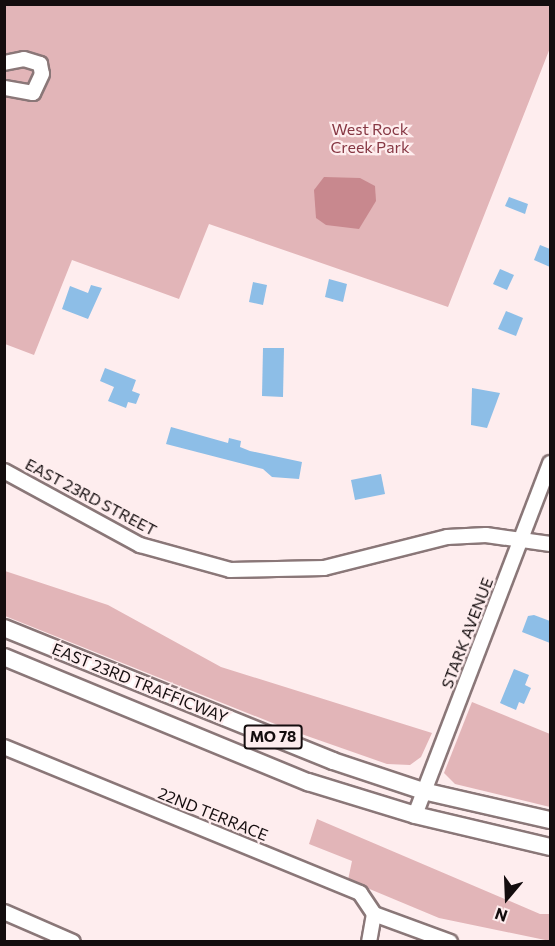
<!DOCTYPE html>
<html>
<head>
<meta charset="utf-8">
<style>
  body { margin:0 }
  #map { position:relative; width:555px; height:946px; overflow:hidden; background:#feedee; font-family:Commissioner,sans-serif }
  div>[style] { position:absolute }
  .green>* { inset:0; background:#e2b5b8 }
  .water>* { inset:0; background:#c8888e }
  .building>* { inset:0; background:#8dbee7 }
  .roads { filter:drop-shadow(2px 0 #8a7778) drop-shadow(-2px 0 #8a7778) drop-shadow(0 2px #8a7778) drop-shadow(0 -2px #8a7778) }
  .minor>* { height:14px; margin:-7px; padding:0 7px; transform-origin:7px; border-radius:7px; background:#fff }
  .major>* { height:16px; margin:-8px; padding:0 8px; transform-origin:8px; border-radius:8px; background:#fff }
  span { translate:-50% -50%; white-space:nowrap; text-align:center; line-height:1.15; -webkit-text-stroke:4.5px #feedee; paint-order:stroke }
  .shield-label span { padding:2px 4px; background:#feedee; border:2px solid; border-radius:4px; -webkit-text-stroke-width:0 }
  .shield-label { font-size:15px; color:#140d0e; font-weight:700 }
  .park-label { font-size:16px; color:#873844 }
  .street-label { font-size:16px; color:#140d0e }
  .frame { position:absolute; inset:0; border:6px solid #140d0e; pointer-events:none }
  .north { position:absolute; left:477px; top:868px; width:60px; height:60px; -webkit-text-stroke:4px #feedee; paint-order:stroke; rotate:199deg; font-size:16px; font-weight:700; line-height:24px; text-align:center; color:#140d0e }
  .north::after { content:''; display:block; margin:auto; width:21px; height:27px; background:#140d0e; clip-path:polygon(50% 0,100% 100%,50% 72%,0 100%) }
</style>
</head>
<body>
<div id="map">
  <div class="green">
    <div style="clip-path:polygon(4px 5px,550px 5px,550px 48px,448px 307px,209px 224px,179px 299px,72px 260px,34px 355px,5px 344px)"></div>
    <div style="clip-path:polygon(5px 571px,108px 605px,221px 667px,432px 733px,421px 757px,410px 765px,387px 764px,290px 730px,5px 616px)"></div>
    <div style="clip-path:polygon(472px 702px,550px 734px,550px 807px,455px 784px,444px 773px)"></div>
    <div style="clip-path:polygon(317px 819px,540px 914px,550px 914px,550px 941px,439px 918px,348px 880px,352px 861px,309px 844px)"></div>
  </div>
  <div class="water">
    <div style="clip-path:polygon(324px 177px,360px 178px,375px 186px,376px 201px,359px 229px,326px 225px,316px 218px,314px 190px)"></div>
  </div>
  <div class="building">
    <div style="clip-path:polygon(509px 197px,528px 204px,525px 214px,505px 206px)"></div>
    <div style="clip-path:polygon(540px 245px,550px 249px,550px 267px,534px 260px)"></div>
    <div style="clip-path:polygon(500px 269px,514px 275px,507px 290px,493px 284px)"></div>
    <div style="clip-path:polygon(329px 279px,347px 284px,343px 302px,325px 297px)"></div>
    <div style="clip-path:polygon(253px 282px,267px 285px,263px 305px,249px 302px)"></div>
    <div style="clip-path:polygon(91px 285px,102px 288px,88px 319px,62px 309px,70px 286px,88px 293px)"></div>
    <div style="clip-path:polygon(506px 311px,523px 318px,516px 336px,498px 329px)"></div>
    <div style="clip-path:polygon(263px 348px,284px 348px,283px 397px,262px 396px)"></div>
    <div style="clip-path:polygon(105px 368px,136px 380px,132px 391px,140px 394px,136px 404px,128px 402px,126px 408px,108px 401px,114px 387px,100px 381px)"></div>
    <div style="clip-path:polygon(472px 388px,500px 393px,487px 428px,471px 425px)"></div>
    <div style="clip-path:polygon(171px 427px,228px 443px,229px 438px,241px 441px,240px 447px,250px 451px,302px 462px,299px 479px,272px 477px,263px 469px,166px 444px)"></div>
    <div style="clip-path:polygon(381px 474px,385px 494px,355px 500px,351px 480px)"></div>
    <div style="clip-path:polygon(534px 615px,550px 621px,550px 643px,522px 632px,528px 616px)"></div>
    <div style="clip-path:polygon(514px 669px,529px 675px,525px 685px,531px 688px,524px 704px,519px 702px,516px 710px,500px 703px)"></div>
  </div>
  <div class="roads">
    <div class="minor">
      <div style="left:4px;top:63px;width:20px;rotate:-11deg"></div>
      <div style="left:24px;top:59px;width:17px;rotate:17deg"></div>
      <div style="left:40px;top:64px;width:10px;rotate:79deg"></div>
      <div style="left:42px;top:74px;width:21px;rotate:115deg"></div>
      <div style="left:33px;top:93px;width:29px;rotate:-170deg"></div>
      <div style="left:4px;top:471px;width:155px;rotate:28.6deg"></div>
      <div style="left:140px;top:545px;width:93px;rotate:15.5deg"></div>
      <div style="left:230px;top:570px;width:94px;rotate:-1.2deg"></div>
      <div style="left:324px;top:568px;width:127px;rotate:-14.1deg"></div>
      <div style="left:447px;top:537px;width:39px;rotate:-3deg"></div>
      <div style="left:486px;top:535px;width:65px;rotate:8deg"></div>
      <div style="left:4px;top:747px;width:385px;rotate:22.3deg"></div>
      <div style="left:360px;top:893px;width:25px;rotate:56deg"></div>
      <div style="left:374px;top:914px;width:28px;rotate:100deg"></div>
      <div style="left:415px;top:815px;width:377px;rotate:-69deg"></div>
      <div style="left:4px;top:912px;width:75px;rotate:23.5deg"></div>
      <div style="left:374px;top:914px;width:81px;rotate:20.2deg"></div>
    </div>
    <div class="major">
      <div style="left:4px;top:628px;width:355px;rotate:22deg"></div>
      <div style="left:333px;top:761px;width:95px;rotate:18.4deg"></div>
      <div style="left:423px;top:791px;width:130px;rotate:12.9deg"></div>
      <div style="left:4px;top:657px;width:329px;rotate:22.4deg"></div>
      <div style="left:308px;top:782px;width:112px;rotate:17.1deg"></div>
      <div style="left:415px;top:815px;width:139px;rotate:13.3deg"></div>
    </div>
  </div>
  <div class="shield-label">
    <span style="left:273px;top:737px">MO 78</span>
  </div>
  <div class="park-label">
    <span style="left:370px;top:138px">West Rock<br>Creek Park</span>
  </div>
  <div class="street-label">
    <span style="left:91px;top:497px;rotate:28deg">EAST 23RD STREET</span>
    <span style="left:467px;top:633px;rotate:-69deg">STARK AVENUE</span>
    <span style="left:140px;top:683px;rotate:22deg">EAST 23RD TRAFFICWAY</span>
    <span style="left:213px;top:814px;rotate:22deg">22ND TERRACE</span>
  </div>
  <div class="frame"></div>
  <div class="north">N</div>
</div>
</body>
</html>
